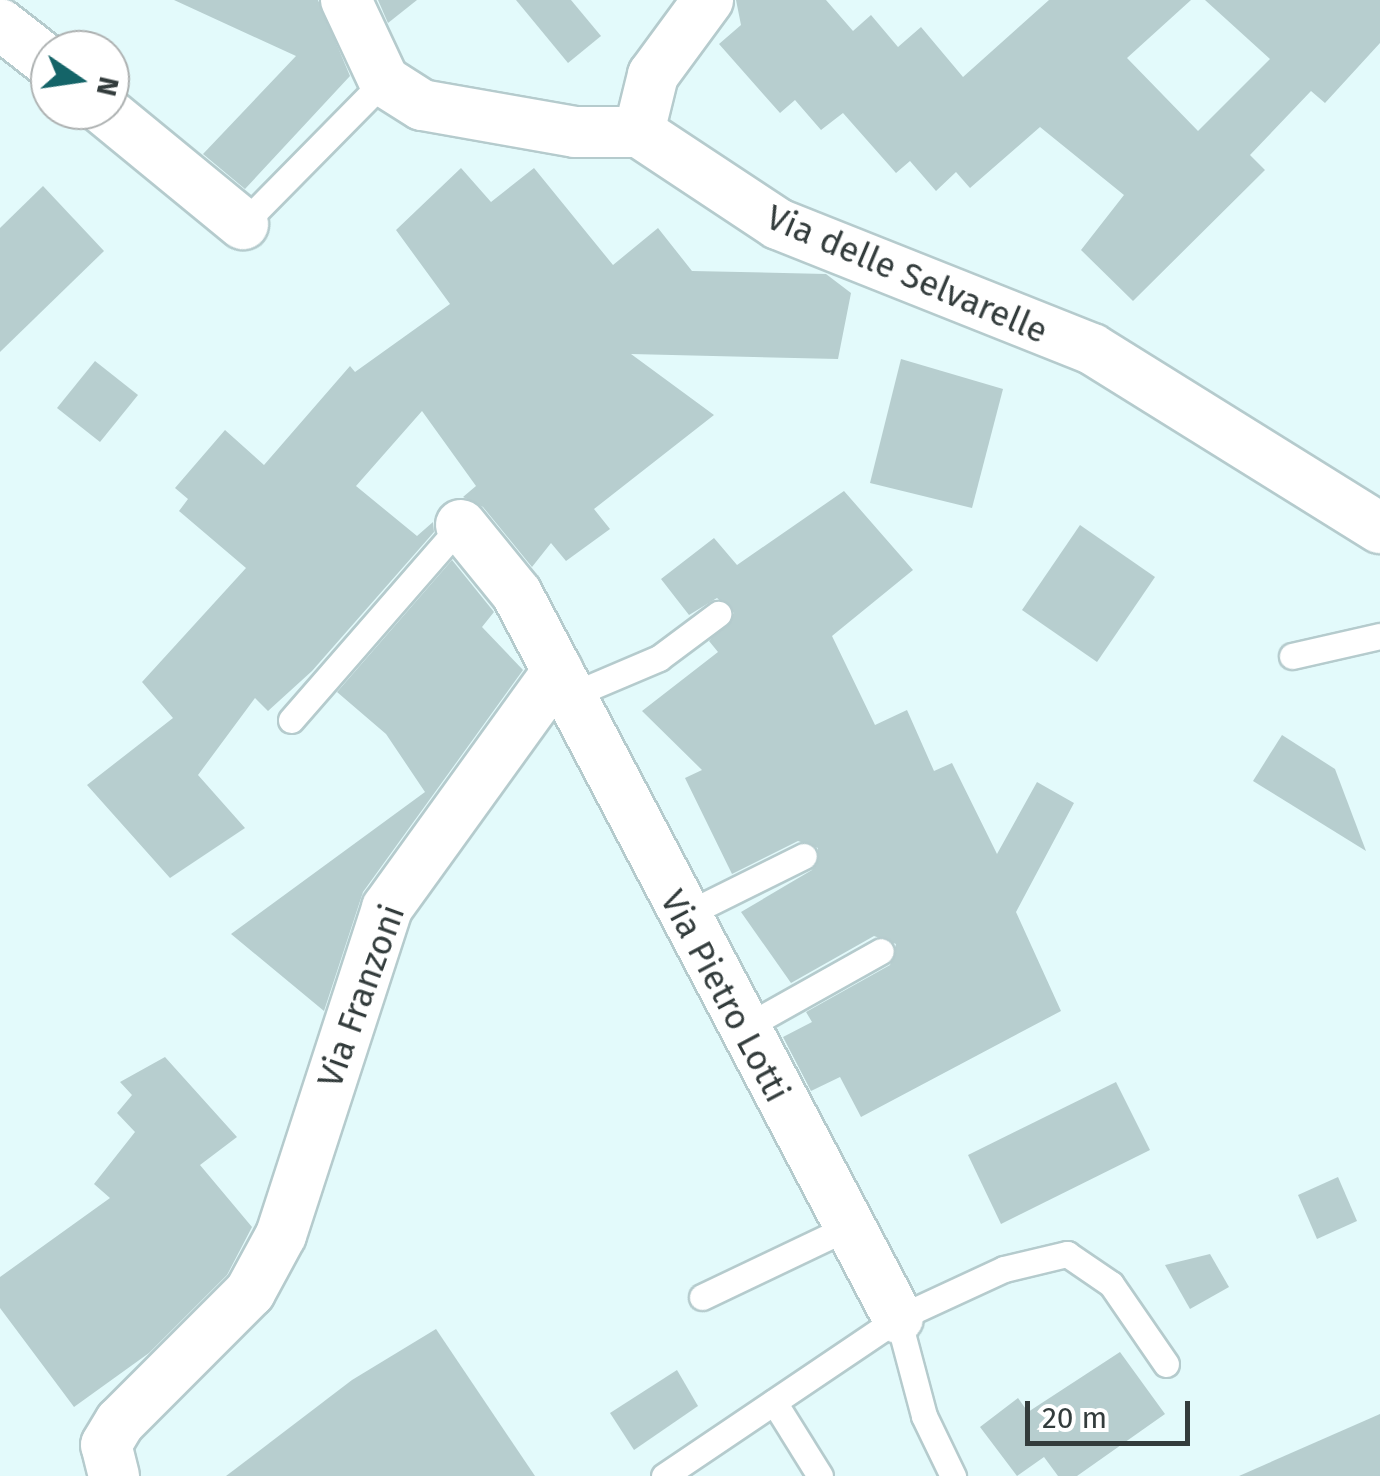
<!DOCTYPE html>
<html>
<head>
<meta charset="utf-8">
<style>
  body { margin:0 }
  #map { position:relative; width:1380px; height:1476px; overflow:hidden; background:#e3fafb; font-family:"Fira Sans",sans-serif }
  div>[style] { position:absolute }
  .building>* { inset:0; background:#b7cecf }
  .roads { filter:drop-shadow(2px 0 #b5cbcd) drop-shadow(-2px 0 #b5cbcd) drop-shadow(0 2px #b5cbcd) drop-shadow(0 -2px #b5cbcd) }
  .lane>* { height:25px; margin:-12.5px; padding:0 12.5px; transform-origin:12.5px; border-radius:12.5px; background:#fff }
  .street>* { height:50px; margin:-25px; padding:0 25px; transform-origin:25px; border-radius:25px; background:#fff }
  span { translate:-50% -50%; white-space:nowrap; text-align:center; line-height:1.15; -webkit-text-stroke:9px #fff; paint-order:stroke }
  .street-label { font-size:35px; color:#333c3c }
  .north { position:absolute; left:30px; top:30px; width:100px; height:100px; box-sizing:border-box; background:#fff; border:2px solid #adb1b1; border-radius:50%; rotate:103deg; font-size:28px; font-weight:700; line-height:40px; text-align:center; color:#333c3c }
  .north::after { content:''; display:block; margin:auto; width:35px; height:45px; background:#146468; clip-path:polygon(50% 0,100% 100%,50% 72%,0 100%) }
  .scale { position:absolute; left:1025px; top:1401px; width:165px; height:45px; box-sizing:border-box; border:5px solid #333c3c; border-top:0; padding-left:12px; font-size:30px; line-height:35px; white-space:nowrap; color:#333c3c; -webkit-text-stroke:8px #fff; paint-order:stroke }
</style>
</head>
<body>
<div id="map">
  <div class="building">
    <div style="clip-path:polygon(174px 0,318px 0,350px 76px,245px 189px,203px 154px,296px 56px)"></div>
    <div style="clip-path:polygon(378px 0,417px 0,388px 23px)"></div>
    <div style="clip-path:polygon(516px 0,571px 0,601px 36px,568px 63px)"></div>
    <div style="clip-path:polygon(736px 0,826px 0,853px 31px,871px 15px,898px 47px,921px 27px,963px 77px,1049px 0,1191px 0,1127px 58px,1198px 131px,1270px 59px,1205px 0,1380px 0,1380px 43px,1325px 103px,1311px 91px,1250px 155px,1265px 170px,1133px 301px,1081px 250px,1124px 195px,1040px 127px,970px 188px,956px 172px,936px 191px,910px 161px,896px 173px,843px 113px,821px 130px,795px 100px,780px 113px,719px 44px,741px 25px)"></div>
    <div style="clip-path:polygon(461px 168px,491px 202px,534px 168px,613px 265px,658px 228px,692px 271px,826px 274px,851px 293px,838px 359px,631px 354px,714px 415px,594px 509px,610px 529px,566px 561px,551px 543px,532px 567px,483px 507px,463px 497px,476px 486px,422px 411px,356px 486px,417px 536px,433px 522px,434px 532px,312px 671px,268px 711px,255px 698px,198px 775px,245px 828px,170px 878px,87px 785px,173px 718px,142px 682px,246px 568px,179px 511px,188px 499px,175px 488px,225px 430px,264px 465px,350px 366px,355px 372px,450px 304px,396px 230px)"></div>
    <div style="clip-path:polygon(43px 186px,104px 251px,0 352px,0 228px)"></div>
    <div style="clip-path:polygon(901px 359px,1003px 389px,972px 508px,870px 483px)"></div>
    <div style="clip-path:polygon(95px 361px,138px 395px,100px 442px,57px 408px)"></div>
    <div style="clip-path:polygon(844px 491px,913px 570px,832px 636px,875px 725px,907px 710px,934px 771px,952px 763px,997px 854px,1037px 782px,1074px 803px,1016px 912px,1061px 1011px,861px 1117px,840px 1077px,811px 1091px,783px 1037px,812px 1022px,806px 1012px,890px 965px,896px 944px,874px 936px,791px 983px,741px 912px,812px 870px,818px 848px,798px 841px,732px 874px,685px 778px,702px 770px,642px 711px,718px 652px,709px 641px,734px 613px,717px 598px,689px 615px,661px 579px,714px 538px,737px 565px)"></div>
    <div style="clip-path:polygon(1080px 525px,1155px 577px,1097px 662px,1022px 610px)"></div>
    <div style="clip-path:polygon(452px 560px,494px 612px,482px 627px,523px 670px,363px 892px,324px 1011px,231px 934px,425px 792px,386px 734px,337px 692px)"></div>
    <div style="clip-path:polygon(1282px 735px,1335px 769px,1366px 851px,1253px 781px)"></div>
    <div style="clip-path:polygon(165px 1057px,237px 1137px,200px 1165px,252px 1227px,227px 1275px,149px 1353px,74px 1407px,0 1308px,0 1277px,110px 1198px,94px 1184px,135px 1132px,117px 1113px,132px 1095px,120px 1082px)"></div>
    <div style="clip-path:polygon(1116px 1082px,1150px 1150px,1001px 1224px,968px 1155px)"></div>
    <div style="clip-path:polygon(1338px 1177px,1357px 1221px,1317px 1239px,1298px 1195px)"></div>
    <div style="clip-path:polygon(1210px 1254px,1229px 1287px,1190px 1309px,1165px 1265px)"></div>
    <div style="clip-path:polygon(436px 1329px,535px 1476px,226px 1476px,352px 1380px)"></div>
    <div style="clip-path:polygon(1120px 1352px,1165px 1414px,1077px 1476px,1058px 1476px,1044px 1457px,1017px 1476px,980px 1427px,1018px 1398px,1028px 1412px)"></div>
    <div style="clip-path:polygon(677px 1370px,698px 1406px,634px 1450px,610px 1413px)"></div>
    <div style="clip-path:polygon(1380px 1414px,1380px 1476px,1239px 1476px)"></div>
  </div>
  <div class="roads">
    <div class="lane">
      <div style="left:243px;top:224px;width:201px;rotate:-45.4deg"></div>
      <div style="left:1292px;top:656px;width:90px;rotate:-12.8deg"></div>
      <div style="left:572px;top:695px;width:95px;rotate:-23deg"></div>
      <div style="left:659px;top:658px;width:74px;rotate:-36.7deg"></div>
      <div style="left:291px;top:720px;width:259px;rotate:-48.9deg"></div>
      <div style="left:681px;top:917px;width:137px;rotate:-26.4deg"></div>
      <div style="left:742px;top:1029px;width:159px;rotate:-29.3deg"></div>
      <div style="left:702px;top:1297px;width:163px;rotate:-25.5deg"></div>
      <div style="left:898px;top:1318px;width:101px;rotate:75.1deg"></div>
      <div style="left:924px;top:1416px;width:67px;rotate:64.2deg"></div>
      <div style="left:774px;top:1402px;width:87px;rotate:58.1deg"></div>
      <div style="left:664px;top:1476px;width:282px;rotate:-34deg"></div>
      <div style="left:898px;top:1318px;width:117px;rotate:-24.8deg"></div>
      <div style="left:1004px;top:1269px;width:65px;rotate:-13.4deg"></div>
      <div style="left:1067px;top:1254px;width:53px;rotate:34.3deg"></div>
      <div style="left:1111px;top:1284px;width:97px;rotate:55.5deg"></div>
    </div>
    <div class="street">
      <div style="left:346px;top:0;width:89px;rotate:64.9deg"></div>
      <div style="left:384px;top:81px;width:45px;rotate:32.3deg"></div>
      <div style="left:422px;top:105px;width:155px;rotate:10deg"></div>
      <div style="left:575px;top:132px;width:64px"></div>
      <div style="left:639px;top:132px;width:167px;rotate:33.5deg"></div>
      <div style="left:778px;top:224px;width:338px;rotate:21.7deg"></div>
      <div style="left:1092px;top:349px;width:339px;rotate:31.9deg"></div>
      <div style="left:0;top:24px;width:63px;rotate:38deg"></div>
      <div style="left:104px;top:110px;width:180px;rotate:39.4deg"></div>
      <div style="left:639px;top:132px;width:59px;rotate:-76.2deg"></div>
      <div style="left:653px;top:75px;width:93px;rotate:-53.7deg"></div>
      <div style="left:461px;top:525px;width:89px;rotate:50.9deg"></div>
      <div style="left:517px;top:594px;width:818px;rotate:62.24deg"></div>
      <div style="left:114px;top:1476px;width:32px;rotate:-104deg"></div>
      <div style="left:106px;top:1445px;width:27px;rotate:-59deg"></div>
      <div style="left:120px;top:1422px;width:184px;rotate:-45deg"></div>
      <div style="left:250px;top:1292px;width:65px;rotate:-61.5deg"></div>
      <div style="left:281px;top:1235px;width:344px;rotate:-72deg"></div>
      <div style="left:387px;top:908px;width:292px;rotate:-54.2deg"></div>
    </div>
  </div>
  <div class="street-label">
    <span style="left:907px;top:274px;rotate:23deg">Via delle Selvarelle</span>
    <span style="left:361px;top:996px;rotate:-70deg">Via Franzoni</span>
    <span style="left:725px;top:996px;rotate:62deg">Via Pietro Lotti</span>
  </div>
  <div class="north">N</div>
  <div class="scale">20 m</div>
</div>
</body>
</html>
